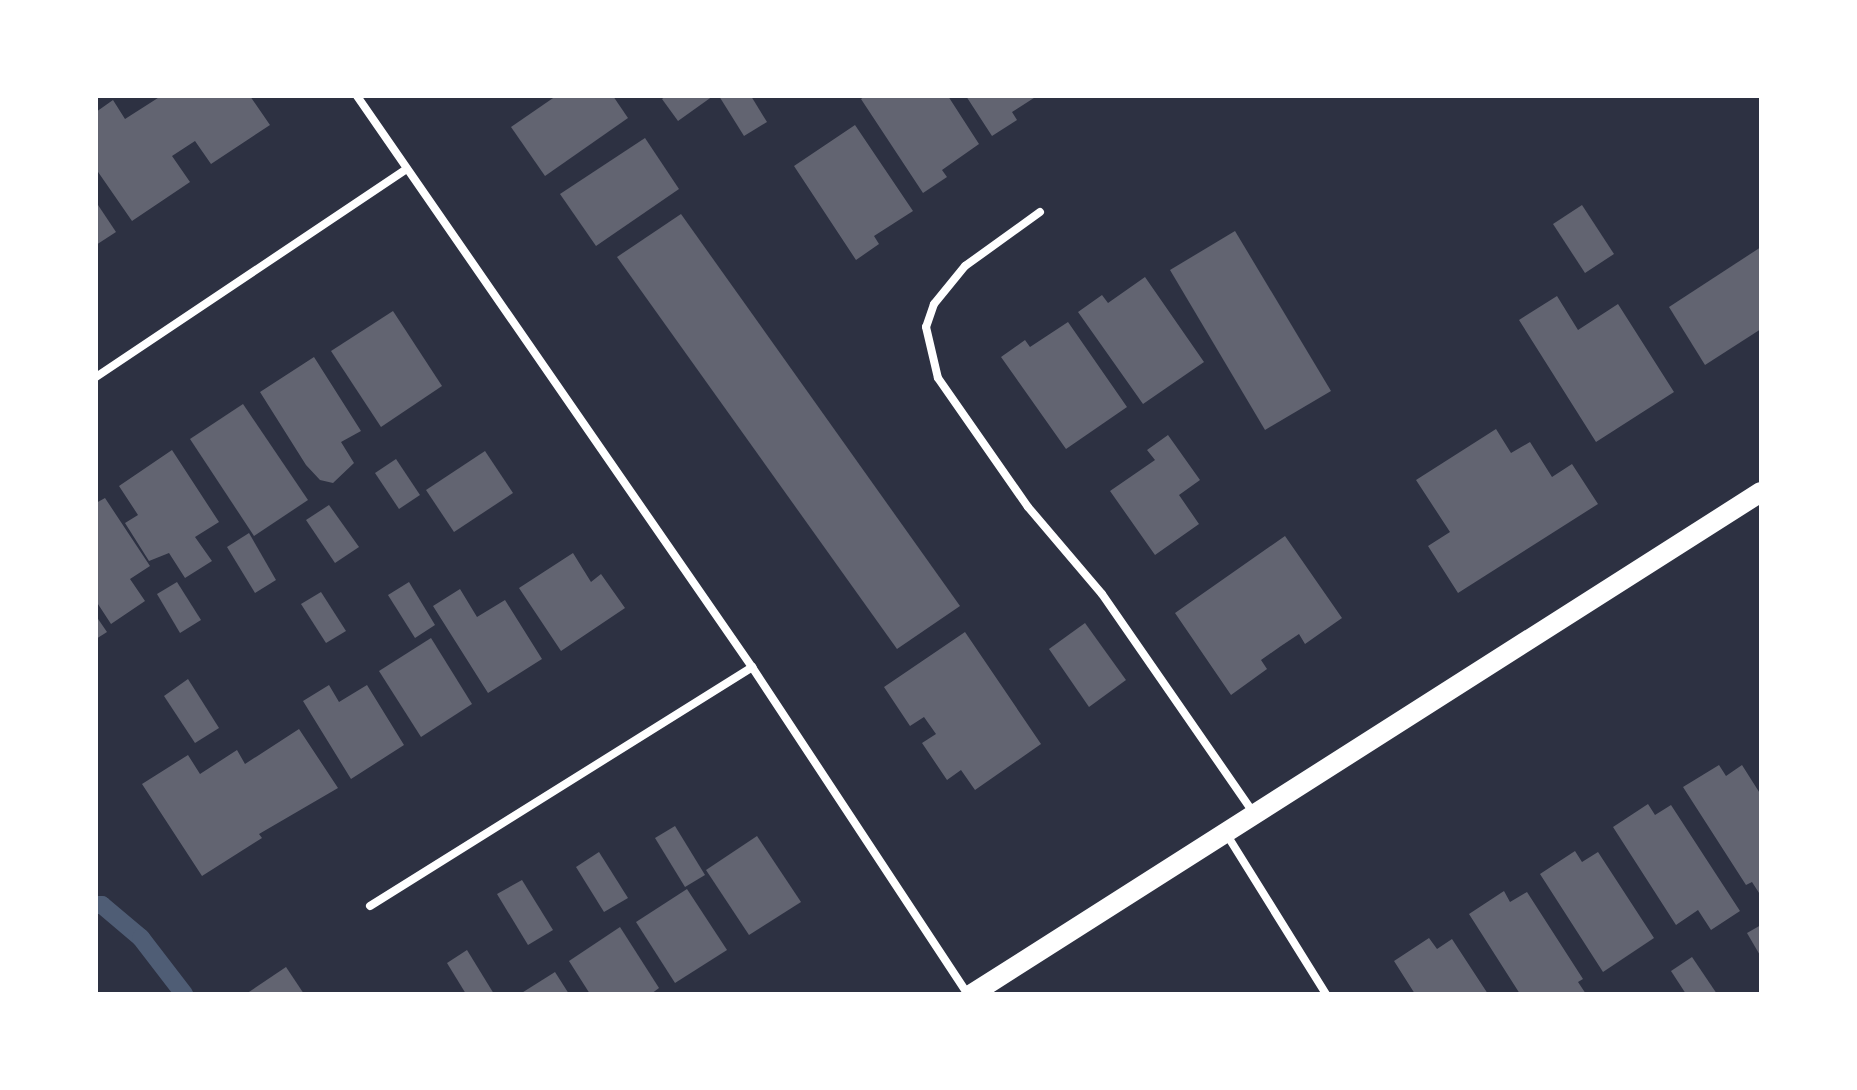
<!DOCTYPE html>
<html>
<head>
<meta charset="utf-8">
<style>
  body { margin:0 }
  #map { position:relative; width:1857px; height:1090px; overflow:hidden; background:#2d3142; font-family:"Open Sans",sans-serif }
  div>[style] { position:absolute }
  .stream>* { height:18px; margin:-9px; padding:0 9px; transform-origin:9px; border-radius:9px; background:#4f5d75 }
  .building>* { inset:0; background:#626471 }
  .minor>* { height:8px; margin:-4px; padding:0 4px; transform-origin:4px; border-radius:4px; background:#fff }
  .primary>* { height:20px; margin:-10px; padding:0 10px; transform-origin:10px; border-radius:10px; background:#fff }
  span { translate:-50% -50%; white-space:nowrap; text-align:center; line-height:1.15; -webkit-text-stroke:8px #fff; paint-order:stroke }
  .frame { position:absolute; inset:0; border:98px solid #fff; pointer-events:none }
</style>
</head>
<body>
<div id="map">
  <div class="stream">
    <div style="left:96px;top:905px;width:6px"></div>
    <div style="left:102px;top:905px;width:51px;rotate:40.2deg"></div>
    <div style="left:141px;top:938px;width:71px;rotate:52.5deg"></div>
  </div>
  <div class="building">
    <div style="clip-path:polygon(161px 96px,250px 96px,270px 125px,211px 164px,195px 141px,172px 156px,190px 182px,132px 221px,96px 169px,96px 112px,113px 100px,125px 119px)"></div>
    <div style="clip-path:polygon(556px 96px,613px 96px,628px 118px,545px 176px,511px 127px)"></div>
    <div style="clip-path:polygon(666px 96px,713px 96px,678px 121px,662px 99px)"></div>
    <div style="clip-path:polygon(719px 96px,751px 96px,767px 122px,744px 136px)"></div>
    <div style="clip-path:polygon(865px 96px,948px 96px,979px 144px,942px 170px,947px 177px,923px 193px,861px 99px)"></div>
    <div style="clip-path:polygon(966px 96px,1037px 96px,1012px 112px,1017px 120px,992px 136px)"></div>
    <div style="clip-path:polygon(855px 125px,913px 211px,874px 236px,879px 244px,856px 260px,794px 166px)"></div>
    <div style="clip-path:polygon(645px 138px,679px 189px,596px 246px,560px 194px)"></div>
    <div style="clip-path:polygon(96px 202px,116px 232px,96px 245px)"></div>
    <div style="clip-path:polygon(1582px 205px,1614px 254px,1585px 273px,1553px 224px)"></div>
    <div style="clip-path:polygon(681px 214px,960px 606px,897px 649px,617px 257px)"></div>
    <div style="clip-path:polygon(1235px 231px,1331px 391px,1265px 430px,1170px 270px)"></div>
    <div style="clip-path:polygon(1761px 247px,1761px 329px,1705px 365px,1669px 307px)"></div>
    <div style="clip-path:polygon(1145px 277px,1204px 362px,1143px 404px,1078px 312px,1102px 295px,1108px 303px)"></div>
    <div style="clip-path:polygon(1557px 296px,1578px 330px,1618px 304px,1674px 392px,1596px 442px,1519px 320px)"></div>
    <div style="clip-path:polygon(393px 311px,442px 386px,381px 427px,331px 351px)"></div>
    <div style="clip-path:polygon(1068px 322px,1127px 407px,1066px 449px,1001px 357px,1025px 340px,1030px 347px)"></div>
    <div style="clip-path:polygon(314px 357px,361px 431px,341px 442px,354px 463px,333px 483px,320px 480px,306px 465px,260px 392px)"></div>
    <div style="clip-path:polygon(243px 404px,308px 500px,254px 536px,190px 439px)"></div>
    <div style="clip-path:polygon(1496px 429px,1511px 453px,1530px 442px,1552px 477px,1572px 464px,1598px 504px,1458px 593px,1428px 546px,1450px 532px,1416px 480px)"></div>
    <div style="clip-path:polygon(1168px 435px,1200px 480px,1179px 495px,1199px 524px,1155px 555px,1110px 491px,1155px 460px,1147px 450px)"></div>
    <div style="clip-path:polygon(172px 450px,219px 522px,195px 537px,212px 561px,185px 578px,169px 553px,149px 561px,125px 523px,138px 515px,119px 486px)"></div>
    <div style="clip-path:polygon(485px 451px,513px 493px,454px 532px,426px 490px)"></div>
    <div style="clip-path:polygon(396px 459px,420px 495px,399px 509px,375px 473px)"></div>
    <div style="clip-path:polygon(105px 498px,150px 566px,130px 579px,145px 601px,111px 624px,96px 601px,96px 503px)"></div>
    <div style="clip-path:polygon(329px 505px,359px 547px,335px 563px,306px 520px)"></div>
    <div style="clip-path:polygon(249px 533px,276px 580px,255px 593px,227px 547px)"></div>
    <div style="clip-path:polygon(1285px 536px,1342px 618px,1305px 644px,1299px 634px,1281px 646px,1261px 660px,1267px 669px,1231px 695px,1175px 613px)"></div>
    <div style="clip-path:polygon(573px 553px,591px 582px,601px 574px,625px 608px,561px 651px,519px 588px)"></div>
    <div style="clip-path:polygon(177px 582px,201px 620px,180px 633px,157px 594px)"></div>
    <div style="clip-path:polygon(409px 582px,435px 625px,415px 638px,388px 595px)"></div>
    <div style="clip-path:polygon(460px 589px,477px 617px,505px 600px,542px 659px,488px 693px,433px 606px)"></div>
    <div style="clip-path:polygon(321px 592px,346px 631px,326px 643px,301px 604px)"></div>
    <div style="clip-path:polygon(96px 616px,107px 632px,96px 639px)"></div>
    <div style="clip-path:polygon(1085px 623px,1126px 680px,1089px 707px,1049px 649px)"></div>
    <div style="clip-path:polygon(965px 632px,1041px 744px,975px 790px,961px 770px,947px 780px,922px 743px,936px 734px,924px 717px,910px 726px,884px 687px)"></div>
    <div style="clip-path:polygon(431px 638px,472px 704px,421px 737px,379px 671px)"></div>
    <div style="clip-path:polygon(188px 679px,219px 728px,195px 743px,164px 696px)"></div>
    <div style="clip-path:polygon(329px 685px,339px 702px,367px 685px,404px 745px,351px 779px,303px 701px)"></div>
    <div style="clip-path:polygon(299px 729px,338px 788px,259px 834px,262px 838px,202px 876px,142px 784px,188px 755px,200px 774px,237px 750px,245px 764px)"></div>
    <div style="clip-path:polygon(1719px 765px,1726px 776px,1742px 765px,1761px 795px,1761px 896px,1752px 882px,1746px 885px,1683px 787px)"></div>
    <div style="clip-path:polygon(1648px 804px,1655px 815px,1671px 805px,1740px 911px,1711px 930px,1698px 910px,1676px 925px,1613px 827px)"></div>
    <div style="clip-path:polygon(675px 826px,705px 875px,685px 887px,655px 838px)"></div>
    <div style="clip-path:polygon(757px 836px,801px 902px,749px 935px,706px 870px)"></div>
    <div style="clip-path:polygon(1575px 851px,1582px 862px,1598px 852px,1654px 938px,1603px 972px,1540px 874px)"></div>
    <div style="clip-path:polygon(599px 852px,628px 898px,604px 912px,576px 867px)"></div>
    <div style="clip-path:polygon(522px 880px,553px 930px,528px 945px,497px 894px)"></div>
    <div style="clip-path:polygon(687px 889px,727px 950px,675px 983px,636px 922px)"></div>
    <div style="clip-path:polygon(1504px 891px,1510px 902px,1527px 892px,1583px 979px,1578px 982px,1586px 994px,1520px 994px,1469px 914px)"></div>
    <div style="clip-path:polygon(1761px 925px,1761px 957px,1747px 933px)"></div>
    <div style="clip-path:polygon(620px 927px,659px 988px,651px 994px,590px 994px,569px 961px)"></div>
    <div style="clip-path:polygon(1429px 938px,1437px 949px,1452px 939px,1488px 994px,1415px 994px,1394px 961px)"></div>
    <div style="clip-path:polygon(467px 950px,494px 994px,466px 994px,447px 963px)"></div>
    <div style="clip-path:polygon(1692px 957px,1717px 994px,1686px 994px,1671px 971px)"></div>
    <div style="clip-path:polygon(286px 967px,304px 994px,246px 994px)"></div>
    <div style="clip-path:polygon(555px 972px,569px 994px,520px 994px)"></div>
  </div>
  <div class="minor">
    <div style="left:357px;top:96px;width:694px;rotate:55.33deg"></div>
    <div style="left:752px;top:667px;width:392px;rotate:56.6deg"></div>
    <div style="left:1040px;top:212px;width:92px;rotate:144.2deg"></div>
    <div style="left:965px;top:266px;width:49px;rotate:129.2deg"></div>
    <div style="left:934px;top:304px;width:24px;rotate:109deg"></div>
    <div style="left:926px;top:327px;width:52px;rotate:76.8deg"></div>
    <div style="left:938px;top:378px;width:157px;rotate:55.1deg"></div>
    <div style="left:1028px;top:507px;width:114px;rotate:49.6deg"></div>
    <div style="left:1102px;top:594px;width:269px;rotate:55.3deg"></div>
    <div style="left:96px;top:377px;width:374px;rotate:-33.8deg"></div>
    <div style="left:1227px;top:835px;width:187px;rotate:58.1deg"></div>
    <div style="left:370px;top:906px;width:451px;rotate:-32deg"></div>
  </div>
  <div class="primary">
    <div style="left:972px;top:994px;width:935px;rotate:-32.47deg"></div>
  </div>
  <div class="frame"></div>
</div>
</body>
</html>
